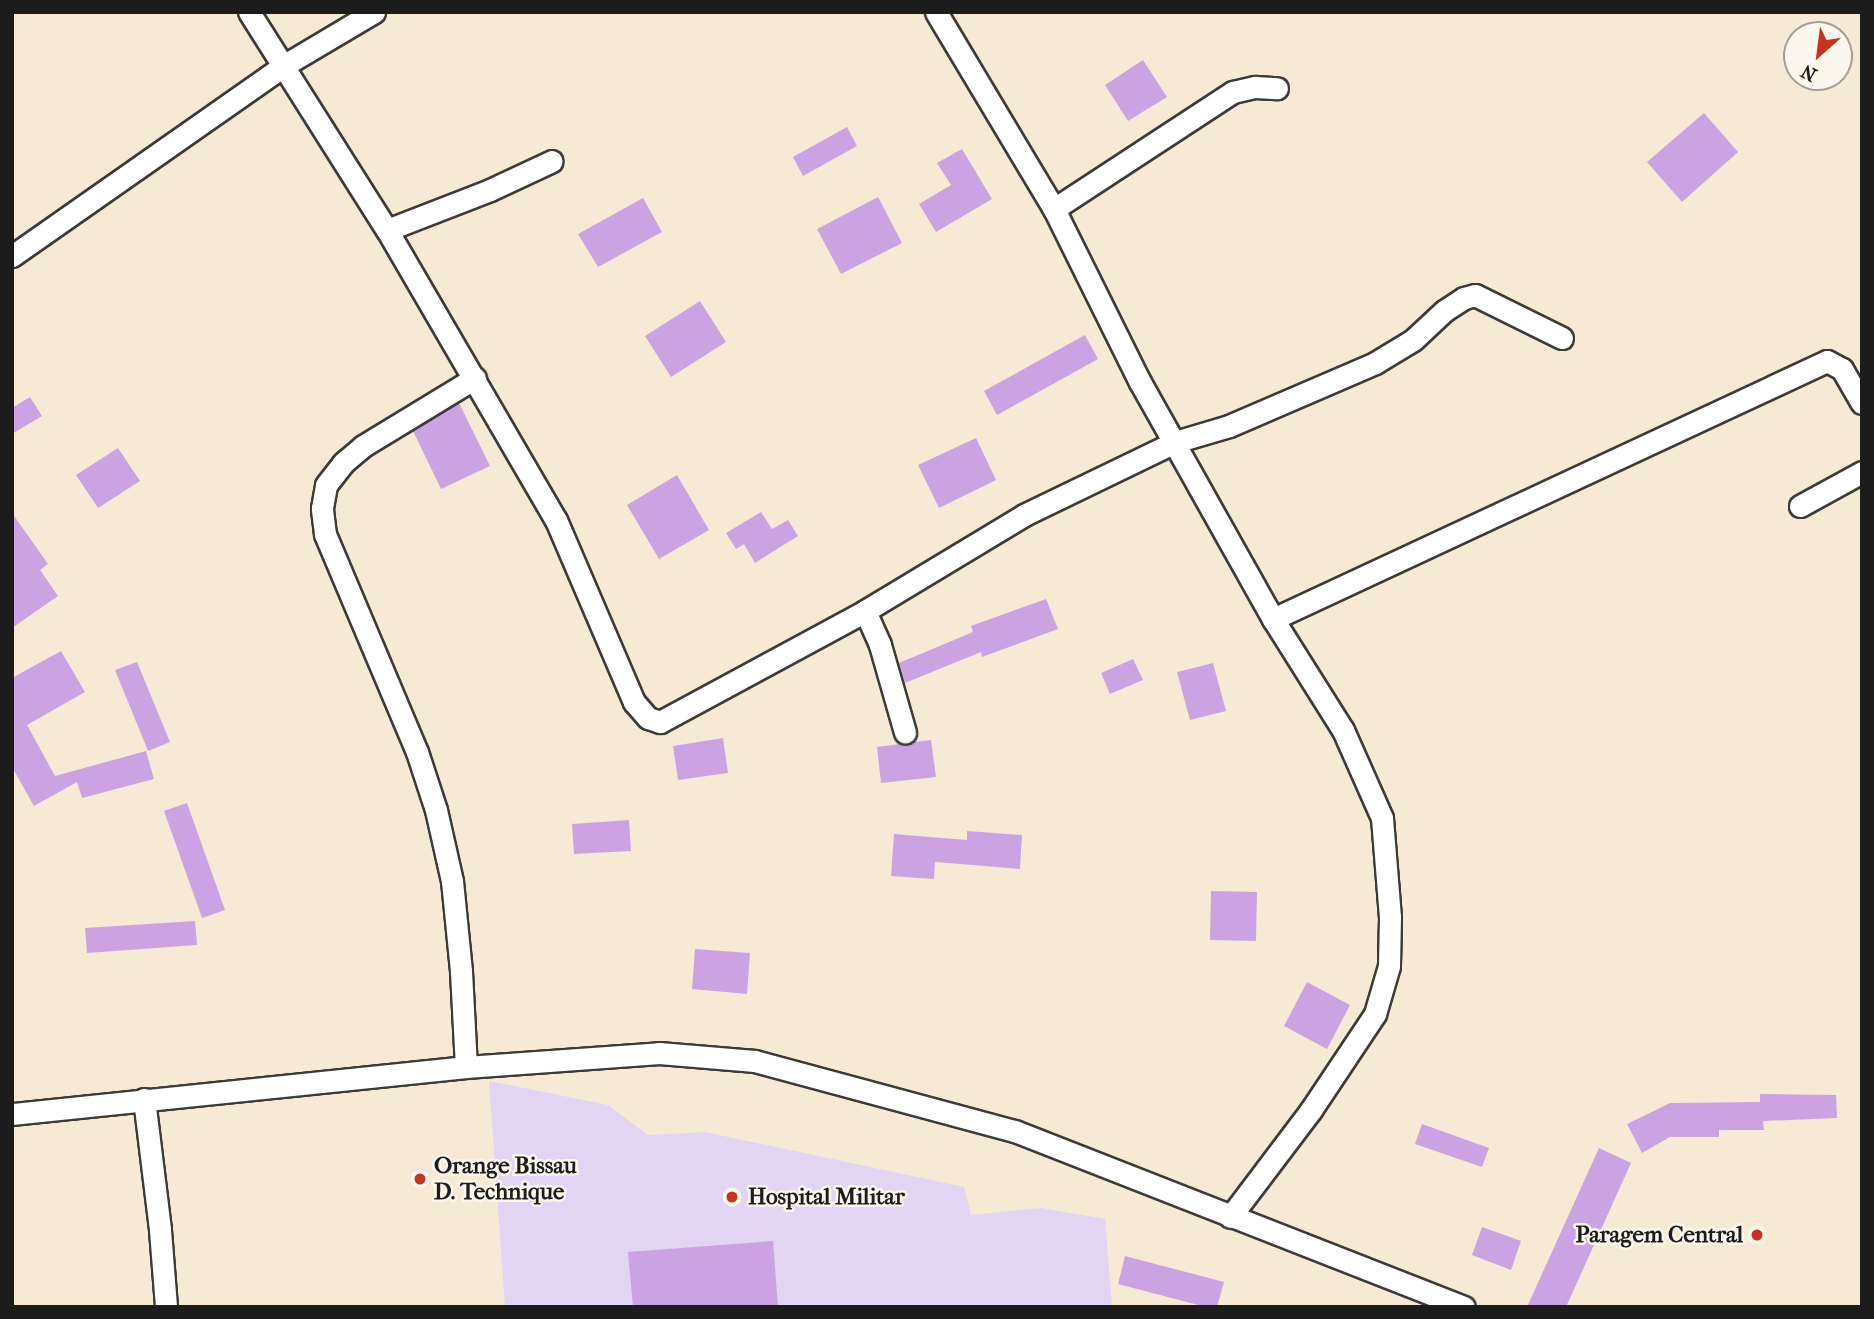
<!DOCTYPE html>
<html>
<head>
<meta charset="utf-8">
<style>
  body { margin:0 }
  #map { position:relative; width:1874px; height:1319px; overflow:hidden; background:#f6ead5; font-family:"IM FELL French Canon",serif }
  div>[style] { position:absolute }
  .built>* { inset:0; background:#e2d4f3 }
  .building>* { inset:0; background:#cca3e2 }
  .roads { filter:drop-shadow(2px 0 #3d3b38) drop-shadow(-2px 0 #3d3b38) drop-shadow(0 2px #3d3b38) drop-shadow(0 -2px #3d3b38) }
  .minor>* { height:21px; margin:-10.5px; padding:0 10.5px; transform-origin:10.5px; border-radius:10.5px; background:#fff }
  .dots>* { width:19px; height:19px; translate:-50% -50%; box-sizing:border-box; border:4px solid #fbf7ec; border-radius:50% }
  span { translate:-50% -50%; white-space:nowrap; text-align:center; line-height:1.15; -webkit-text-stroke:5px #fbf7ec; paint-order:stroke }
  .poi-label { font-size:23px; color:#1c1c1c; font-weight:700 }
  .left { translate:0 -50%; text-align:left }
  .right { translate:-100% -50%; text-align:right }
  .frame { position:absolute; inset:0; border:14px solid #1c1c1c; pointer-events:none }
  .north { position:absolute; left:1783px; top:21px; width:70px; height:70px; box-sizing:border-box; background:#fbf7ec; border:2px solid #a29f99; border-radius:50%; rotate:208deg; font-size:19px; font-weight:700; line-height:28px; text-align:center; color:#1c1c1c }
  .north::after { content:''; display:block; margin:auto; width:24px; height:32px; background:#c8321e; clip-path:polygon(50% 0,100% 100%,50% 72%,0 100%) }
</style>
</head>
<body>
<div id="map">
  <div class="built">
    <div style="clip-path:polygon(489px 1081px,608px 1105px,648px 1135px,705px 1132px,964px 1187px,971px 1215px,1042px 1208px,1105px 1219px,1112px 1307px,505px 1307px)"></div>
  </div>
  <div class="building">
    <div style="clip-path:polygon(1143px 60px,1167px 97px,1128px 121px,1105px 85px)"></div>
    <div style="clip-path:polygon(1704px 113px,1738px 152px,1682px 202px,1647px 162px)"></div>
    <div style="clip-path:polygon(847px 127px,857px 146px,803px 176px,793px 157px)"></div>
    <div style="clip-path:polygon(962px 149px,992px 199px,936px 232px,919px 204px,951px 185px,937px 163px)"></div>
    <div style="clip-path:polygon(878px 197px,902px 243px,841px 274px,817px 229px)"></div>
    <div style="clip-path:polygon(643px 198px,662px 232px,598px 267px,578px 234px)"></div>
    <div style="clip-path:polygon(700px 301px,726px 342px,671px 377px,645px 336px)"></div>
    <div style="clip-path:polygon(1085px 335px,1098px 359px,997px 415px,984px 391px)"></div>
    <div style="clip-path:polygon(30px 397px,42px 416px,12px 434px,12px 408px)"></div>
    <div style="clip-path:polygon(459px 403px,490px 466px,441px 489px,413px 431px)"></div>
    <div style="clip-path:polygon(976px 438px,996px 480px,939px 508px,918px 465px)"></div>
    <div style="clip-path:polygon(118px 448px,140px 481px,98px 508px,76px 475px)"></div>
    <div style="clip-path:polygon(677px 475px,709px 530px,659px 559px,627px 505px)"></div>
    <div style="clip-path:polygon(761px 512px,772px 529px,788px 520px,798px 536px,755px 563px,744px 544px,736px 549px,726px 533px)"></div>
    <div style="clip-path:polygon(12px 513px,48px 564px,40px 570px,58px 596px,12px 628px)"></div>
    <div style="clip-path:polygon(1046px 599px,1058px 629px,982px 657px,981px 652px,905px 683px,899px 663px,973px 632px,971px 626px)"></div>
    <div style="clip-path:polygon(61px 651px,85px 692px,27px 725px,55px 776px,146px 751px,154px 779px,82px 798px,77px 782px,34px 806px,12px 767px,12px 678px)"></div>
    <div style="clip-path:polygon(1133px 659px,1143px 680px,1110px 694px,1101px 673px)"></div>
    <div style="clip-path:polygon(137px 662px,170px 742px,148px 751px,115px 670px)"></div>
    <div style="clip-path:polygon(1213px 663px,1226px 711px,1190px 720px,1177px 672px)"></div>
    <div style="clip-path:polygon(723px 738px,728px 773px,678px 780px,673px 746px)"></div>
    <div style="clip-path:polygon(931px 740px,936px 777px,881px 783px,877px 747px)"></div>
    <div style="clip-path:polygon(187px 803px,225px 910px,202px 918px,164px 811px)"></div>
    <div style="clip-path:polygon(629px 820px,631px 851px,574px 854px,572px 824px)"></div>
    <div style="clip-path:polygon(967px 831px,1022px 835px,1020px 869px,935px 862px,934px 879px,891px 876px,894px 834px,967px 840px)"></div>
    <div style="clip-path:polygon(1211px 891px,1257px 892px,1256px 941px,1210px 940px)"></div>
    <div style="clip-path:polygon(195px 921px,197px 945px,87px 953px,85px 928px)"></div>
    <div style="clip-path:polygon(695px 949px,750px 953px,747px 994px,692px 989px)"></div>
    <div style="clip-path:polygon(1307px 982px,1350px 1005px,1327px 1049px,1284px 1026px)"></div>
    <div style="clip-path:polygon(1760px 1094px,1836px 1095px,1837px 1118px,1763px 1121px,1764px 1130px,1719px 1130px,1719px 1137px,1670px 1137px,1642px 1153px,1627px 1124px,1670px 1103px,1760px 1102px)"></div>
    <div style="clip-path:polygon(1422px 1124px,1489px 1148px,1482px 1167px,1415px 1144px)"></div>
    <div style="clip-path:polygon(1599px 1148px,1631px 1163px,1566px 1307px,1527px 1307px)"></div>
    <div style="clip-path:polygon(1482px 1227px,1521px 1241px,1511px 1270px,1472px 1255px)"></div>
    <div style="clip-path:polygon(773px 1241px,778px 1307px,633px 1307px,628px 1252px)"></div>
    <div style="clip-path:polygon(1125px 1256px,1224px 1282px,1217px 1307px,1206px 1307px,1118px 1284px)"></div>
  </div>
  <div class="roads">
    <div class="minor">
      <div style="left:249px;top:12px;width:258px;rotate:57.7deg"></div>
      <div style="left:387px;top:230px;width:336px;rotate:59.8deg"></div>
      <div style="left:556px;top:520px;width:198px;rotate:66.8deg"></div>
      <div style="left:634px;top:702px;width:21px;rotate:49deg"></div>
      <div style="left:648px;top:718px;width:13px;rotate:18deg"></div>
      <div style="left:660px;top:722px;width:233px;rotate:-28.4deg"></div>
      <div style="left:865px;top:611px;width:186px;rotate:-31.1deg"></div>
      <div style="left:1024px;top:515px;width:168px;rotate:-25.8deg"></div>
      <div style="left:1175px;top:442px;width:56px;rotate:-16.5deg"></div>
      <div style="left:1229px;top:426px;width:159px;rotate:-23.3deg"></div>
      <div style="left:1375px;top:363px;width:44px;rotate:-31.2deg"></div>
      <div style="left:1413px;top:340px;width:42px;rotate:-43.1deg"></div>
      <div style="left:1444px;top:311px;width:24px;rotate:-33deg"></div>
      <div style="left:1464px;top:298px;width:11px;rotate:-15deg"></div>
      <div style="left:1475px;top:295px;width:97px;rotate:26.3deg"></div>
      <div style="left:936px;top:12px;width:230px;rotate:59.1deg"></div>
      <div style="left:1054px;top:209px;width:193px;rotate:63.6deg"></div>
      <div style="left:1140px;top:382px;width:272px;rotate:60.7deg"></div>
      <div style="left:1273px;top:619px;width:131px;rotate:57.8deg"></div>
      <div style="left:1343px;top:730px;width:96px;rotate:66.1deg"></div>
      <div style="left:1382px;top:818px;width:99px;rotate:85.4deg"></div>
      <div style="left:1390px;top:917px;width:49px;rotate:91.2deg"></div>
      <div style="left:1389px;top:966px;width:50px;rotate:106.3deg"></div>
      <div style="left:1375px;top:1014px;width:115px;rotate:123.7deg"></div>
      <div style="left:1311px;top:1110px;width:134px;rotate:127.1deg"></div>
      <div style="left:1054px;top:209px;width:214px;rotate:-33.2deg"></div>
      <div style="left:1233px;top:92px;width:23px;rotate:-13deg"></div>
      <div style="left:1255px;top:87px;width:22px;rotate:3deg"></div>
      <div style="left:387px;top:230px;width:110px;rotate:-21.2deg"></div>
      <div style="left:490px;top:190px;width:68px;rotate:-25.1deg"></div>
      <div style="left:12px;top:256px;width:331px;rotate:-35deg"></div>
      <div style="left:283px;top:66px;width:106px;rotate:-30.7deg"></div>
      <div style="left:1800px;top:506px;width:71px;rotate:-28.7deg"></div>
      <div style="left:865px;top:611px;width:37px;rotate:66deg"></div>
      <div style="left:880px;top:645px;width:91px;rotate:74deg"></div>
      <div style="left:1273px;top:619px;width:611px;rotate:-24.97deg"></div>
      <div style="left:1827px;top:361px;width:17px;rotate:28deg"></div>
      <div style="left:1842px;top:369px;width:39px;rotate:60deg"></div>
      <div style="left:466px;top:1067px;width:96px;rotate:-93deg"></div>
      <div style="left:461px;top:971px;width:90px;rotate:-95.7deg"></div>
      <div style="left:452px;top:881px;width:73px;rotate:-102.7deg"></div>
      <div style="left:436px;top:810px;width:61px;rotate:-108.1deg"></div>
      <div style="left:417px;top:752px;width:237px;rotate:-112.9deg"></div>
      <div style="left:325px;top:534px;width:26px;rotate:-97deg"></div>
      <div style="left:322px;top:508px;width:23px;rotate:-80deg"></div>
      <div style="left:326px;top:485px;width:28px;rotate:-52deg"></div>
      <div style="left:343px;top:463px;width:26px;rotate:-40deg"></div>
      <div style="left:363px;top:446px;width:131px;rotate:-31.3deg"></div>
      <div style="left:144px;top:1099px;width:132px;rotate:83deg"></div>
      <div style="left:160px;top:1230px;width:77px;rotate:85.5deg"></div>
      <div style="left:12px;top:1114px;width:456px;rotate:-5.9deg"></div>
      <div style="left:466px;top:1067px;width:194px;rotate:-4.1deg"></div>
      <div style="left:659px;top:1053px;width:96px;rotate:4.8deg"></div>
      <div style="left:755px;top:1061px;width:269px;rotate:15.1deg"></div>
      <div style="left:1015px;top:1131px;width:482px;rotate:21.4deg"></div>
    </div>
  </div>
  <div class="dots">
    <div style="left:420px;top:1179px;background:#c8321e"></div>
    <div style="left:732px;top:1197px;background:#c8321e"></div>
    <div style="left:1757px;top:1235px;background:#c8321e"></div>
  </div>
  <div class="poi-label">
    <span class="left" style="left:434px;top:1179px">Orange Bissau<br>D. Technique</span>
    <span class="left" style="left:748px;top:1197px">Hospital Militar</span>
    <span class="right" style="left:1743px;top:1235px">Paragem Central</span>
  </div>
  <div class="frame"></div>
  <div class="north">N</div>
</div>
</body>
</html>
